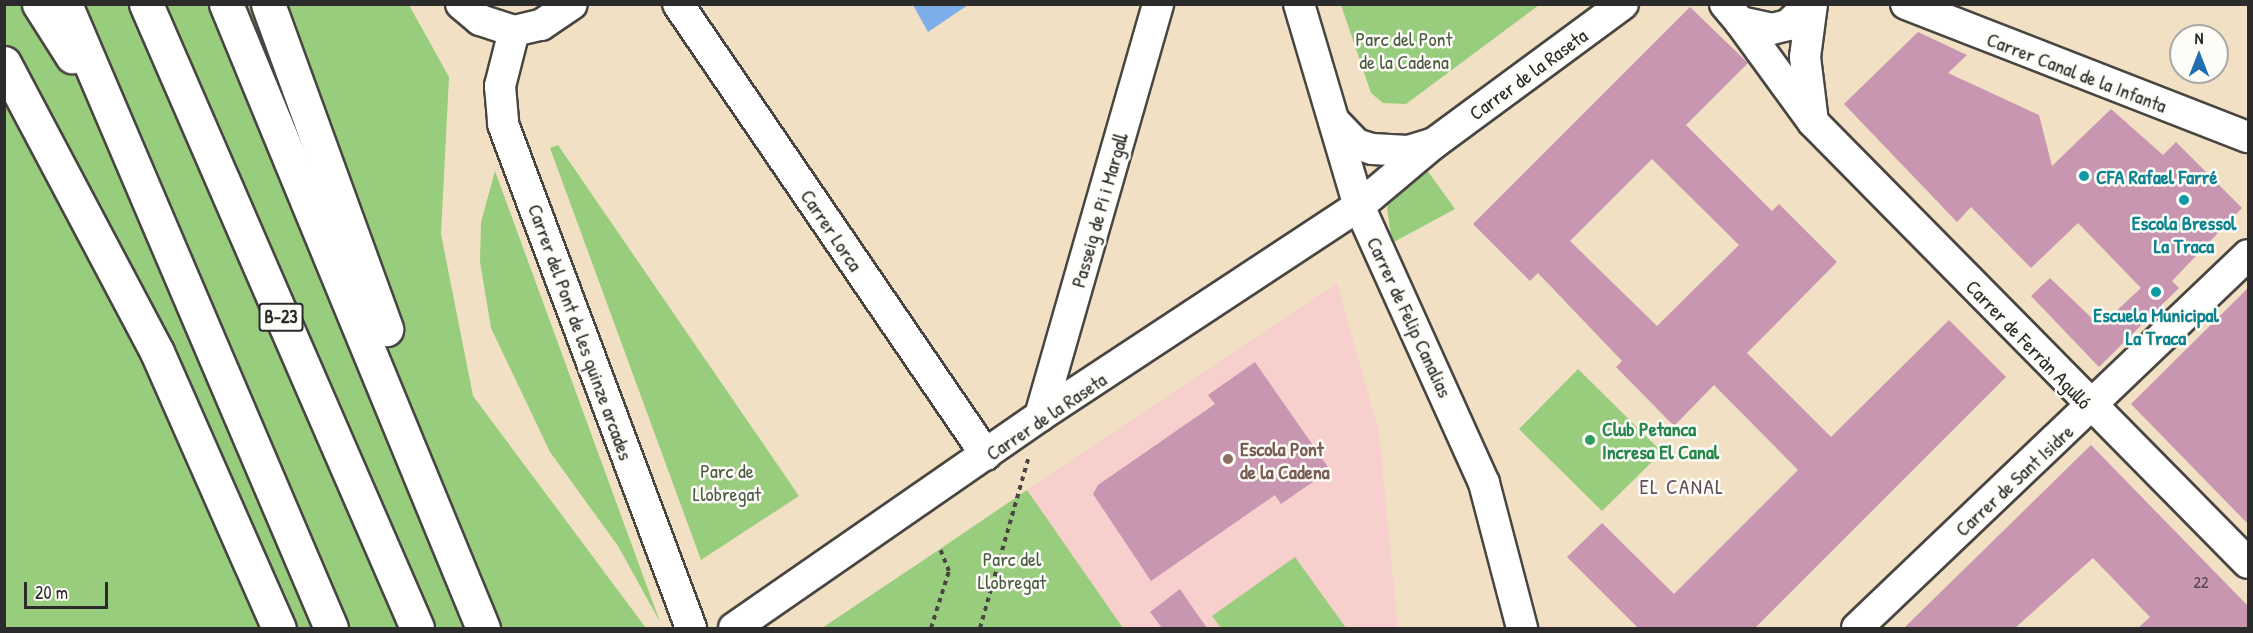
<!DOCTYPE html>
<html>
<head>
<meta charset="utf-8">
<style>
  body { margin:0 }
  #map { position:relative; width:2253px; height:633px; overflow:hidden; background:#f1e0c3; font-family:"Patrick Hand",sans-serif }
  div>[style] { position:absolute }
  .built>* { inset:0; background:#f7d0cd }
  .green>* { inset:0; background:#98cd7e }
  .water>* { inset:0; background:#7eaee9 }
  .building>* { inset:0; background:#c896b0 }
  .path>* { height:4px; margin-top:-2px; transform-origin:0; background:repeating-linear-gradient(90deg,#494642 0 4.5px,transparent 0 9px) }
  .roads { filter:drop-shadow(2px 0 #494642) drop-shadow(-2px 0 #494642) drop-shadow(0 2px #494642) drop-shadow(0 -2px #494642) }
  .minor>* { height:30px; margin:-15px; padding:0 15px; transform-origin:15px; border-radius:15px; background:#fff }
  .highway>* { height:33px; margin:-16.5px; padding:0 16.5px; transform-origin:16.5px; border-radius:16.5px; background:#fff }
  .dots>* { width:16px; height:16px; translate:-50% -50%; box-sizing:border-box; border:3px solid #fdfcf7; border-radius:50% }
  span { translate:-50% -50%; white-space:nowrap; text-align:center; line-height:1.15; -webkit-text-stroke:5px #fdfcf7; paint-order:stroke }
  .number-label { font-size:16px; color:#52464c }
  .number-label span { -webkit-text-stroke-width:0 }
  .shield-label span { padding:2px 4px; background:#fdfcf7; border:2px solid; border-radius:4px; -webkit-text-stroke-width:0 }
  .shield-label { font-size:18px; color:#2b2b2b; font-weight:700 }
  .park-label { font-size:20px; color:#4c5c44 }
  .street-label { font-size:20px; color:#2b2b2b }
  .culture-label { font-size:20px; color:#0d838f; font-weight:700 }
  .left { translate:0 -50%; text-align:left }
  .leisure-label { font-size:20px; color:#27864d; font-weight:700 }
  .education-label { font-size:20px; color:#785e54; font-weight:700 }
  .neighbourhood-label { font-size:21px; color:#62505a; letter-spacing:1.5px }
  .frame { position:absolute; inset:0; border:6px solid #2b2b2b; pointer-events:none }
  .north { position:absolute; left:2169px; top:24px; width:60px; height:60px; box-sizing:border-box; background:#fdfcf7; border:2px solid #a9a8a5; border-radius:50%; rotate:0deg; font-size:16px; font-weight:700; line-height:24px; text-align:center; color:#2b2b2b }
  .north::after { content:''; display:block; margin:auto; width:21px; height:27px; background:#1f6fb2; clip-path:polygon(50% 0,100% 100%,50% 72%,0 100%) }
  .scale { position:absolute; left:24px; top:582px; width:84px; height:27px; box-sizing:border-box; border:3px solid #2b2b2b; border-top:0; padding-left:8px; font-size:18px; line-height:21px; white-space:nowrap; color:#2b2b2b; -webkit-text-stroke:4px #fdfcf7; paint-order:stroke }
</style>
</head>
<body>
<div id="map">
  <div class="built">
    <div style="clip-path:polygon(1337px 283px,1379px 431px,1398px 628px,1123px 628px,1027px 490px)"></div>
  </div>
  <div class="green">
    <div style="clip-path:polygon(4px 5px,409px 5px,449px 77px,441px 234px,473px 396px,646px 628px,5px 628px)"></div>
    <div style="clip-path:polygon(1341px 5px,1341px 4px,1539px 5px,1406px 104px,1383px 103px,1371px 93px)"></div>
    <div style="clip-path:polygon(558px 145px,799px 496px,701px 560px,550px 148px)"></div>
    <div style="clip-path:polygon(1424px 166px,1455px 209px,1392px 243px,1387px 208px,1393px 191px)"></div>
    <div style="clip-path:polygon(495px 171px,660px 622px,618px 546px,550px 452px,491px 328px,480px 262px,481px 222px)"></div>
    <div style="clip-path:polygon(1578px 369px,1662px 452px,1602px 511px,1519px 429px)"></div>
    <div style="clip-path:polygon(1027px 490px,1123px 628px,822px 628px,940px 549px)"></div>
    <div style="clip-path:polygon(1295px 557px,1346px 628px,1221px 628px,1212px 616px)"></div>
  </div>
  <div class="water">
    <div style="clip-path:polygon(913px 5px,968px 5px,928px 32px)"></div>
  </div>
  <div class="building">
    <div style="clip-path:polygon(evenodd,1690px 7px,1748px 63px,1686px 125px,1772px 211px,1779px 204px,1837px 262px,1747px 353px,1831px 437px,1949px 320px,2006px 377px,1755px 628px,1638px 628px,1567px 557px,1602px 523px,1674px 594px,1798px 470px,1714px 385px,1674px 426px,1616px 367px,1622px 361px,1538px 273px,1530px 281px,1473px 224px,1690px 7px,1652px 159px,1739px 245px,1657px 326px,1570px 241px,1652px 159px)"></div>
    <div style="clip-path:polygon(1918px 32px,1967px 55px,1948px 73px,2039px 115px,2052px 166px,2111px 109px,2163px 155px,2176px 142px,2242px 208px,2172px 281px,2179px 288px,2099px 367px,2031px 296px,2050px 278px,2100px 326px,2141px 288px,2078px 223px,2031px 268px,1971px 207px,1957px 222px,1844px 104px)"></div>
    <div style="clip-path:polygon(2248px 288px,2248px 524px,2131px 404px)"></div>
    <div style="clip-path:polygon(1255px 362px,1330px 470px,1281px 504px,1275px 495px,1151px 581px,1093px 494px,1098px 485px,1215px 404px,1208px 395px)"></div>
    <div style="clip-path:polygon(2091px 445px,2248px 606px,2248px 628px,2138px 628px,2150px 617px,2093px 558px,2015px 628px,1904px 628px)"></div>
    <div style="clip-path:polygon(1180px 589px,1195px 611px,1207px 628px,1162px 628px,1150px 612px)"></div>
  </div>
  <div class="path">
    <div style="left:931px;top:628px;width:60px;rotate:-72.5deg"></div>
    <div style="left:949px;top:571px;width:24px;rotate:-112deg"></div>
    <div style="left:980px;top:628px;width:176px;rotate:-74.1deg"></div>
  </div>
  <div class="roads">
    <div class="minor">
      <div style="left:461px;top:4px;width:25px;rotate:40deg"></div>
      <div style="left:480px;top:20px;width:36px;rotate:18deg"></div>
      <div style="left:514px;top:31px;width:28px;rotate:-13deg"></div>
      <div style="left:541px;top:25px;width:37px;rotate:-34deg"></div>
      <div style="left:678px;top:4px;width:546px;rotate:55.67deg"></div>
      <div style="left:1299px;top:4px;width:211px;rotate:73.5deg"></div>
      <div style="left:1359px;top:206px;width:304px;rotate:65.7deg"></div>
      <div style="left:1484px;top:483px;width:150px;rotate:75.3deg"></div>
      <div style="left:1725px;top:4px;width:23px;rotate:50deg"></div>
      <div style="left:1740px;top:22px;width:33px;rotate:12deg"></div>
      <div style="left:1772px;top:29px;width:16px;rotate:-14deg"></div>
      <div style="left:1788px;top:25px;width:30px;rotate:-44deg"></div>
      <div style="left:1812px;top:4px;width:53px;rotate:97.5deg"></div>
      <div style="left:1805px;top:57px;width:65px;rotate:83deg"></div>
      <div style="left:1906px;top:4px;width:367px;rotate:21.3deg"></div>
      <div style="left:1740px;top:22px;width:124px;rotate:53.9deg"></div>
      <div style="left:1813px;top:122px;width:619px;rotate:45.39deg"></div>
      <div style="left:514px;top:31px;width:57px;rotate:104.3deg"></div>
      <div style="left:500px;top:86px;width:38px;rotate:85deg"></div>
      <div style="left:503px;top:124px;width:538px;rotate:69.54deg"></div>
      <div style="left:1334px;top:121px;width:32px;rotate:46deg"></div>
      <div style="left:1356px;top:144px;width:17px;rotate:17deg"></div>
      <div style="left:1372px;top:149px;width:36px;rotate:3deg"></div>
      <div style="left:1408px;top:151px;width:24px;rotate:-17deg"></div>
      <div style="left:1040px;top:416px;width:429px;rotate:-74deg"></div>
      <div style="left:734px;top:628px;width:372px;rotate:-34.7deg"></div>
      <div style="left:1040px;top:416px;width:382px;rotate:-33.4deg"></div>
      <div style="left:1359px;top:206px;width:97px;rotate:-40deg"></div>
      <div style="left:1433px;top:144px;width:236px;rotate:-36.4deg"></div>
      <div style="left:1857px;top:628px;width:540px;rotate:-43.65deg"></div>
    </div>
    <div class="highway">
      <div style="left:39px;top:4px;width:62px;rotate:57.6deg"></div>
      <div style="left:65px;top:4px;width:678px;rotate:66.91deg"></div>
      <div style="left:146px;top:4px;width:680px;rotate:66.52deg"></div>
      <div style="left:226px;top:4px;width:675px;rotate:67.62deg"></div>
      <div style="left:268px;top:4px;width:346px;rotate:70deg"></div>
      <div style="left:4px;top:63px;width:327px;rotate:62.1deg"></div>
      <div style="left:157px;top:352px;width:302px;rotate:66.2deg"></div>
    </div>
  </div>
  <div class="dots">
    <div style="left:2084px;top:176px;background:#0f9aa8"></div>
    <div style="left:2184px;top:200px;background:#0f9aa8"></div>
    <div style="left:2156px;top:292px;background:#0f9aa8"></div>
    <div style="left:1590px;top:440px;background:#2e9e5b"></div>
    <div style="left:1228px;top:459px;background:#8d6e63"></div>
  </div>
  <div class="number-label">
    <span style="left:2201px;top:582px">22</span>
  </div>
  <div class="shield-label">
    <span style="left:281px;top:317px">B-23</span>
  </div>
  <div class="park-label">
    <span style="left:1404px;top:50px">Parc del Pont<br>de la Cadena</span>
    <span style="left:727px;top:482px">Parc de<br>Llobregat</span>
    <span style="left:1012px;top:570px">Parc del<br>Llobregat</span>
  </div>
  <div class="street-label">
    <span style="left:2077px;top:72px;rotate:21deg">Carrer Canal de la Infanta</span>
    <span style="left:1528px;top:74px;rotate:-36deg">Carrer de la Raseta</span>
    <span style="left:1099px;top:210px;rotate:-74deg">Passeig de Pi i Margall</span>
    <span style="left:832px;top:230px;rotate:56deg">Carrer Lorca</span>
    <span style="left:1410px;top:317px;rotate:65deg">Carrer de Felip Canalias</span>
    <span style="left:581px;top:332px;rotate:70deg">Carrer del Pont de les quinze arcades</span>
    <span style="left:2029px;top:344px;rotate:46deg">Carrer de Ferràn Agulló</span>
    <span style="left:1046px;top:416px;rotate:-34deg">Carrer de la Raseta</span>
    <span style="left:2014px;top:480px;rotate:-43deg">Carrer de Sant Isidre</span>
  </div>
  <div class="culture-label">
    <span class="left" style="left:2096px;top:176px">CFA Rafael Farré</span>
    <span style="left:2184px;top:234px">Escola Bressol<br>La Traca</span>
    <span style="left:2156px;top:326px">Escuela Municipal<br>La Traca</span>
  </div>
  <div class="leisure-label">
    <span class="left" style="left:1602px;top:440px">Club Petanca<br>Incresa El Canal</span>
  </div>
  <div class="education-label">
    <span class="left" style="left:1240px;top:460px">Escola Pont<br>de la Cadena</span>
  </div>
  <div class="neighbourhood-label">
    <span style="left:1682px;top:487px">EL CANAL</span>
  </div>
  <div class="frame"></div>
  <div class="north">N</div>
  <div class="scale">20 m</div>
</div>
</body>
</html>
